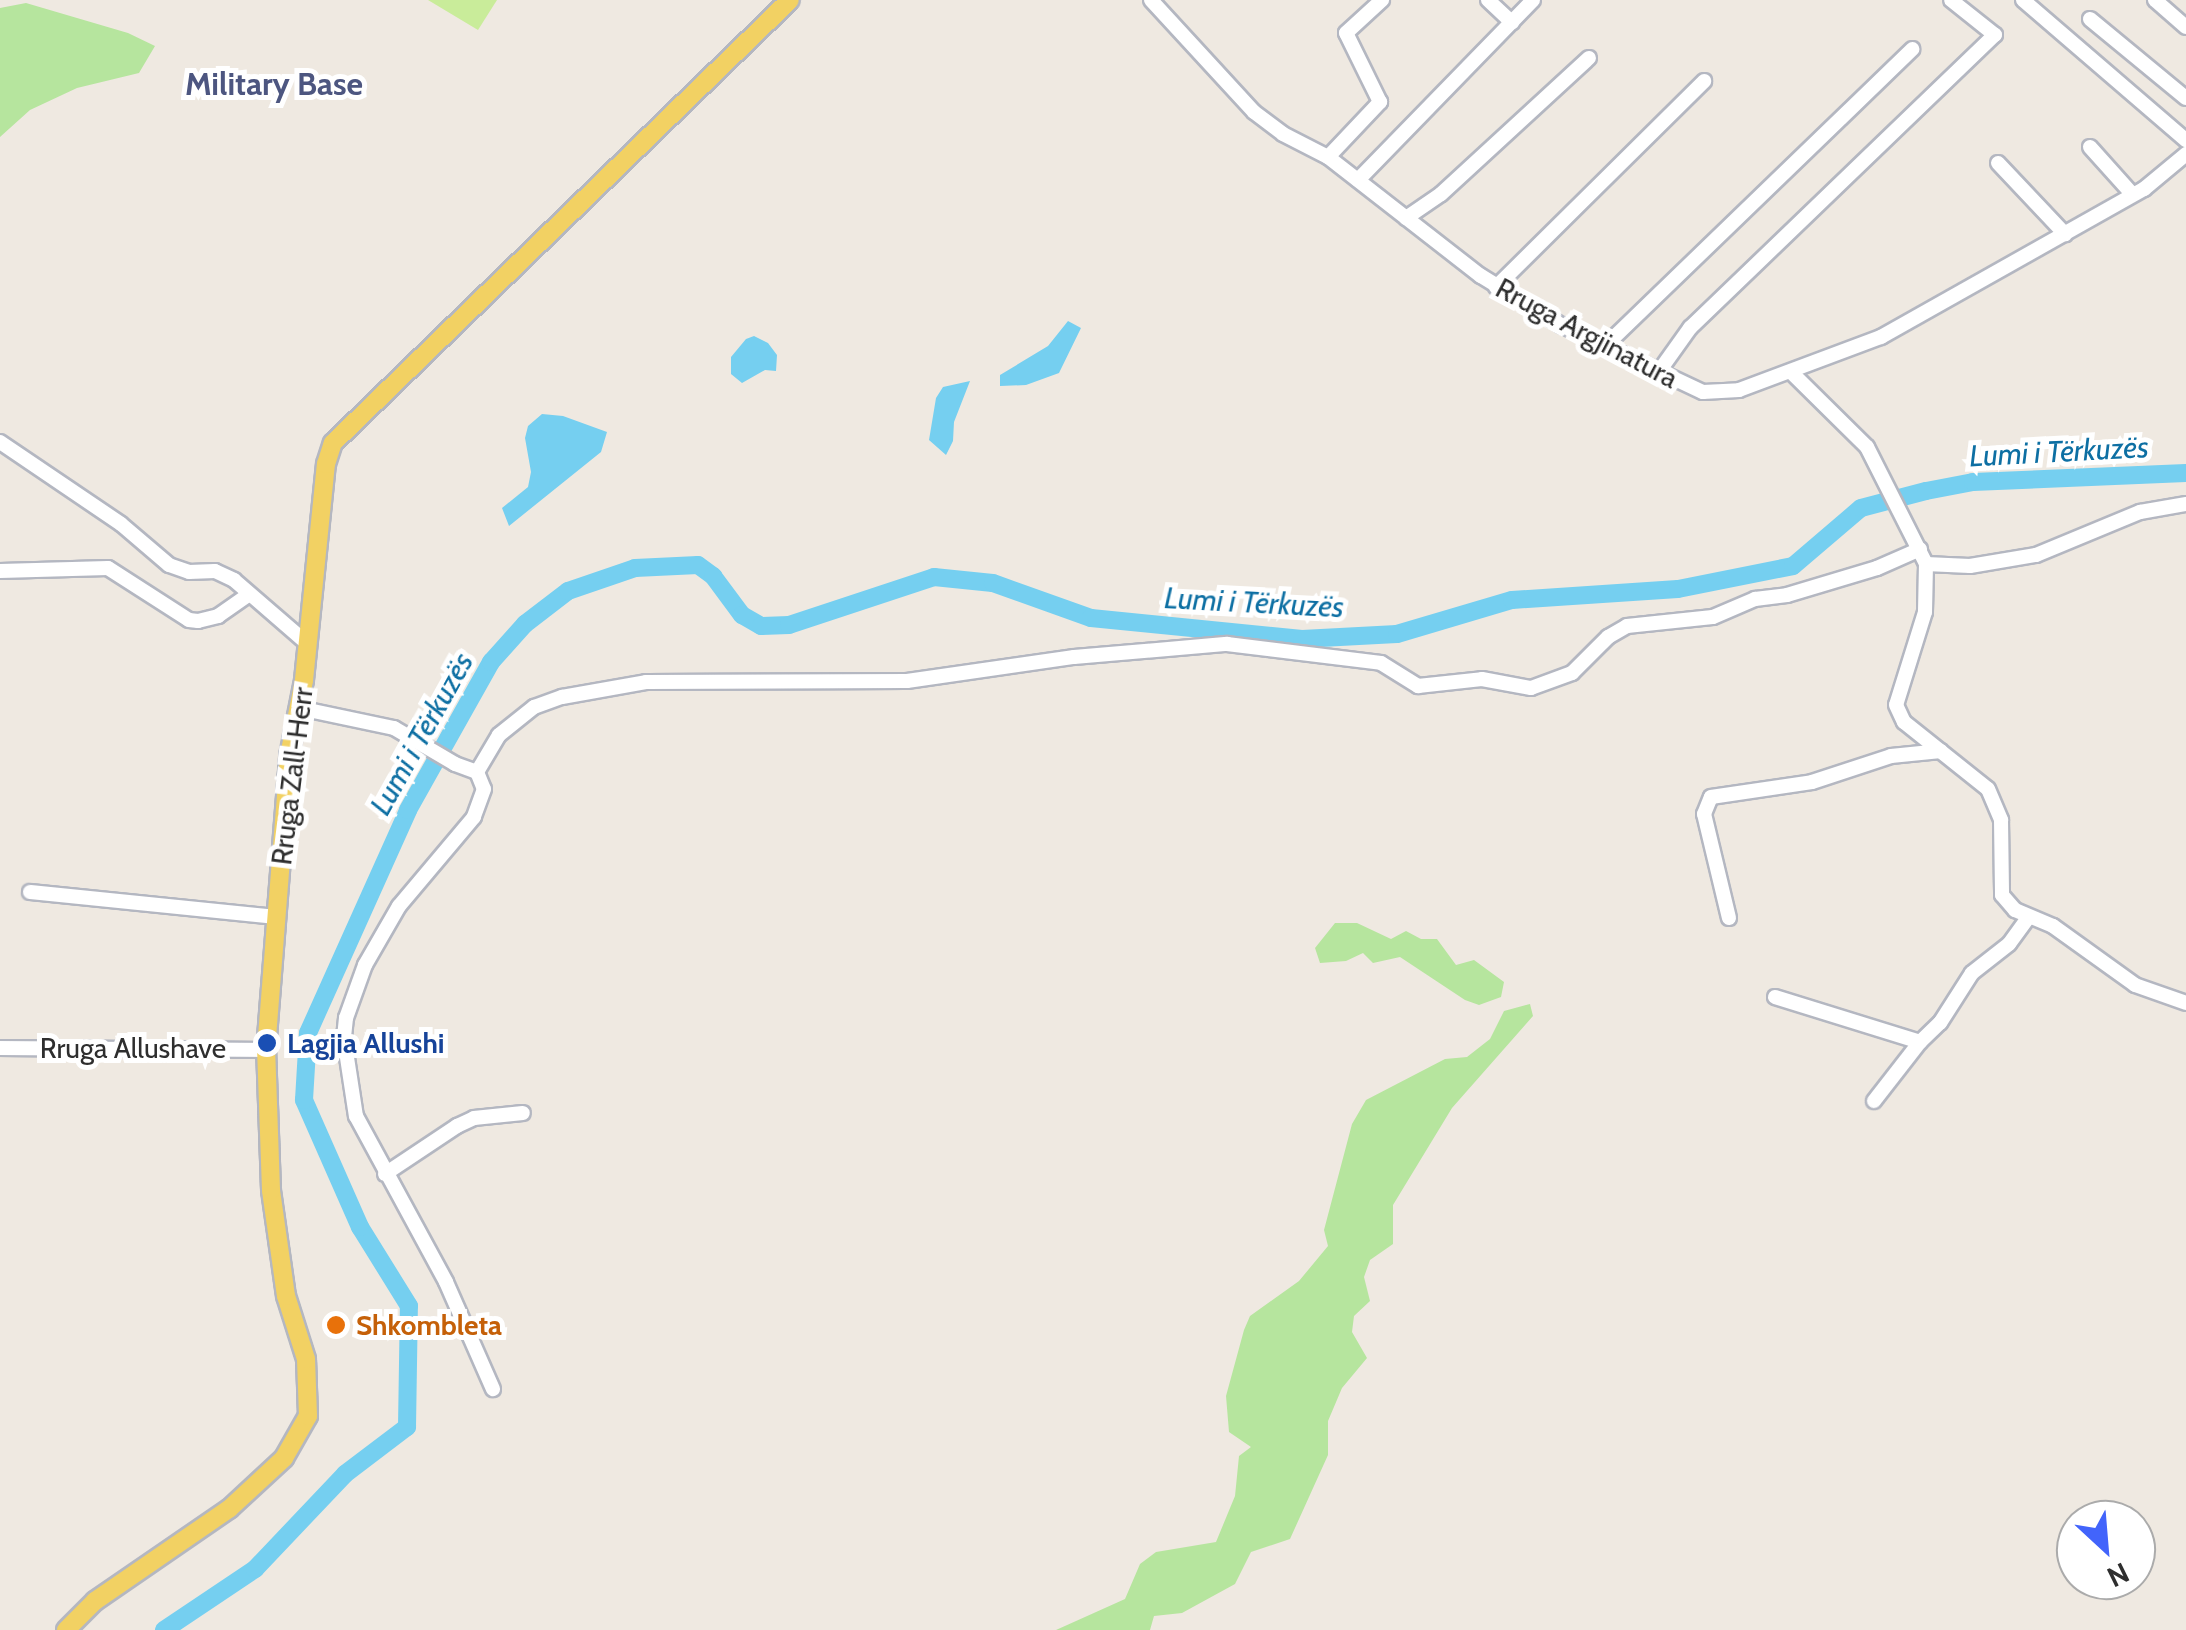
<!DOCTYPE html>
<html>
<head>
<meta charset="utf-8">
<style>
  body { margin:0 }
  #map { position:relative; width:2186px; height:1630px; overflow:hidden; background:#efe9e1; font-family:Cabin,sans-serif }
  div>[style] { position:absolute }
  .green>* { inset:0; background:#b6e59e }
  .pitch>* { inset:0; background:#c9ec9a }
  .water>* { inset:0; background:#75cff0 }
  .river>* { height:18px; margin:-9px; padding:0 9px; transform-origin:9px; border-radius:9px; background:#75cff0 }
  .roads { filter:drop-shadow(2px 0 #b4b7c1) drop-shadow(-2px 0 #b4b7c1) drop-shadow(0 2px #b4b7c1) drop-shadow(0 -2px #b4b7c1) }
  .minor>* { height:14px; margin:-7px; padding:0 7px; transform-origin:7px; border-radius:7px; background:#fff }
  .major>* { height:18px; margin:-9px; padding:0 9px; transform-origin:9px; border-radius:9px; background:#f2d163 }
  .dots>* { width:28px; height:28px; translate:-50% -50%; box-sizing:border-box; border:5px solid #fff; border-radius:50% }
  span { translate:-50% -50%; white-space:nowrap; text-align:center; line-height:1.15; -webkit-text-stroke:10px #fff; paint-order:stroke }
  .street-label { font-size:28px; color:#2e2e2e }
  .transit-label { font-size:28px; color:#164399; font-weight:700 }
  .left { translate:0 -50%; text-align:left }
  .food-label { font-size:28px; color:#c56008; font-weight:700 }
  .water-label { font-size:30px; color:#0d6fa3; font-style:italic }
  .quarter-label { font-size:32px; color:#4d5680; font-weight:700 }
  .north { position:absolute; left:2056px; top:1500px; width:100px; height:100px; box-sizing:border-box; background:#fff; border:2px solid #ababab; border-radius:50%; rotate:154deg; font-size:28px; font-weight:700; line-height:40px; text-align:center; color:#2e2e2e }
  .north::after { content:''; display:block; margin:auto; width:35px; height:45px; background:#4264fb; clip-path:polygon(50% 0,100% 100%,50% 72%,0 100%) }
</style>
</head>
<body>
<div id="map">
  <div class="green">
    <div style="clip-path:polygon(26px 3px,128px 33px,155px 46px,139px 73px,77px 88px,30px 110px,0 137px,0 8px)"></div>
    <div style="clip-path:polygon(1335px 923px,1357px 923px,1391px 939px,1406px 931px,1421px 939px,1437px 939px,1456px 965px,1474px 960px,1504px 982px,1501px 997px,1479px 1005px,1465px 1000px,1400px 957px,1373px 963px,1363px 953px,1346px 961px,1320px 963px,1315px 948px)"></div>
    <div style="clip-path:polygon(1530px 1004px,1533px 1016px,1452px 1108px,1393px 1205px,1393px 1244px,1370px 1260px,1364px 1277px,1370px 1301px,1354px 1316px,1352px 1332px,1367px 1358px,1342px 1388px,1328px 1421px,1328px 1455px,1290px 1539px,1251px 1552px,1235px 1584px,1182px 1613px,1154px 1616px,1150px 1630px,1056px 1630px,1125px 1599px,1140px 1564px,1156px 1552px,1216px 1542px,1235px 1496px,1239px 1456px,1251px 1447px,1229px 1432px,1226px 1396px,1244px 1330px,1250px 1316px,1299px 1281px,1328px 1246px,1324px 1230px,1352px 1124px,1366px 1100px,1445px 1059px,1467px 1057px,1490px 1039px,1504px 1011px)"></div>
  </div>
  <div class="pitch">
    <div style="clip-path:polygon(428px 0,497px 0,478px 30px)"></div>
  </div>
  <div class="water">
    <div style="clip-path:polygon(1068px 321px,1081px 328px,1059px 373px,1026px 385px,1000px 386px,1000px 375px,1048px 346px)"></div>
    <div style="clip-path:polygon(754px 336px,768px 343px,777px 355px,776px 371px,765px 370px,742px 383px,731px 374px,731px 357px,746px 339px)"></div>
    <div style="clip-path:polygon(970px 381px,954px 422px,953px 441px,946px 455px,929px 440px,936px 398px,943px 387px)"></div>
    <div style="clip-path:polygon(542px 414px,563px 416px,607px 432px,601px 452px,509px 526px,502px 508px,528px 487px,531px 472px,525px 438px,528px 426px)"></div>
  </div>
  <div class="river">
    <div style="left:164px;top:1630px;width:110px;rotate:-33.8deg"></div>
    <div style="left:255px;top:1569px;width:131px;rotate:-46.5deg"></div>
    <div style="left:345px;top:1474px;width:78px;rotate:-37.2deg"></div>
    <div style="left:407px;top:1427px;width:121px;rotate:-89.1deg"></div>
    <div style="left:409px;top:1306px;width:93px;rotate:-121.8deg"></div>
    <div style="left:360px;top:1227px;width:139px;rotate:-113.8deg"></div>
    <div style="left:304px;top:1100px;width:67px;rotate:-86.6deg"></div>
    <div style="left:308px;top:1033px;width:244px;rotate:-65.8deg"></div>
    <div style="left:408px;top:810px;width:170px;rotate:-60.7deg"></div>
    <div style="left:491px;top:662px;width:51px;rotate:-48.2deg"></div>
    <div style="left:525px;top:624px;width:54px;rotate:-37.5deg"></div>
    <div style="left:568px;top:591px;width:71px;rotate:-18.9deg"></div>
    <div style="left:635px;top:568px;width:63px;rotate:-2.7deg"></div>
    <div style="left:698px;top:565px;width:19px;rotate:36deg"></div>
    <div style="left:713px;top:576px;width:49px;rotate:53.4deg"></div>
    <div style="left:742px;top:615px;width:22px;rotate:30deg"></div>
    <div style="left:761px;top:626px;width:28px;rotate:-2deg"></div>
    <div style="left:789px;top:625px;width:153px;rotate:-18.3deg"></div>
    <div style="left:934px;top:577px;width:59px;rotate:5.8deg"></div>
    <div style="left:993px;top:583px;width:104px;rotate:19.7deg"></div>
    <div style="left:1091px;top:618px;width:212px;rotate:5.7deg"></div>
    <div style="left:1302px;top:639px;width:95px;rotate:-3deg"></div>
    <div style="left:1397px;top:634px;width:120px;rotate:-16.5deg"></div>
    <div style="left:1512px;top:600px;width:166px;rotate:-3.8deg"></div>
    <div style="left:1678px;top:589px;width:117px;rotate:-11.3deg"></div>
    <div style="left:1793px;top:566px;width:89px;rotate:-40.5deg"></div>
    <div style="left:1861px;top:508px;width:67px;rotate:-14.7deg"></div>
    <div style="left:1926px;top:491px;width:48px;rotate:-10.8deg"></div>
    <div style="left:1973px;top:482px;width:213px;rotate:-2.4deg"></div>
  </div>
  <div class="roads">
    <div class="minor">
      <div style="left:1151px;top:0;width:152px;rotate:47.4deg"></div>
      <div style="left:1254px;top:112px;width:36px;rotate:37deg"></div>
      <div style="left:1283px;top:134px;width:51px;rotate:27.1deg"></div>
      <div style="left:1328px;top:157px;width:194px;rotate:37.9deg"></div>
      <div style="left:1481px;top:276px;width:94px;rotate:31.5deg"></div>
      <div style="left:1561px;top:325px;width:157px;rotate:25.3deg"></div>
      <div style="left:1703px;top:392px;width:36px;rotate:-3deg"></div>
      <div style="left:1739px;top:390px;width:152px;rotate:-20.5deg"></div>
      <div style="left:1881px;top:337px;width:302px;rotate:-29.4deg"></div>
      <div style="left:2144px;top:189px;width:55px;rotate:-39.8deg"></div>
      <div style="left:1488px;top:0;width:33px;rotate:43deg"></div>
      <div style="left:2023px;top:0;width:215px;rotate:40.7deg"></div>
      <div style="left:2155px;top:0;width:41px;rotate:41.1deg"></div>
      <div style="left:2090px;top:19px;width:124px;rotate:39.5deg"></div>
      <div style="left:2090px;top:147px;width:64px;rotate:48.1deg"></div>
      <div style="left:1328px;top:157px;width:76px;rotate:-46.6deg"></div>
      <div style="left:1380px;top:102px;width:77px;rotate:-116.2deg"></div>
      <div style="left:1346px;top:33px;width:49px;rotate:-42.5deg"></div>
      <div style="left:1998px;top:163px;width:98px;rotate:46.7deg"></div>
      <div style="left:1358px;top:180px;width:251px;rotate:-45.8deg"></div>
      <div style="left:1406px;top:218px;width:42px;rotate:-34.4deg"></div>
      <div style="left:1441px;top:194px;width:201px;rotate:-42.6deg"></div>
      <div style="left:1496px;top:287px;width:293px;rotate:-44.7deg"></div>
      <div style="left:1606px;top:345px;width:426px;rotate:-44deg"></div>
      <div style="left:1660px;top:370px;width:52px;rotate:-54.5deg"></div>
      <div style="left:1690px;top:328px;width:423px;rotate:-43.9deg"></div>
      <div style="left:1995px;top:35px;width:56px;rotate:-141.5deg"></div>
      <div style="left:1792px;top:373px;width:105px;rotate:44.6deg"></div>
      <div style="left:1867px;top:447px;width:131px;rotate:63.2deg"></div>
      <div style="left:1926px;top:564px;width:48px;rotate:91.2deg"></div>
      <div style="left:1925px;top:612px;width:97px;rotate:107.3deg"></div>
      <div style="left:1896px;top:705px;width:19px;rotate:65deg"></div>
      <div style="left:1904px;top:722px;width:107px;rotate:38.6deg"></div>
      <div style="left:1988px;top:789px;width:34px;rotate:67deg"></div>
      <div style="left:2001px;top:820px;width:75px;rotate:89.2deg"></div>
      <div style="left:2002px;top:895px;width:20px;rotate:49deg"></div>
      <div style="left:2015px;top:910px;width:41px;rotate:22.8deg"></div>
      <div style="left:2053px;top:926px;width:101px;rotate:35.7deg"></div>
      <div style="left:2135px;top:985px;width:54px;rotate:19.4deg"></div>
      <div style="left:0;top:442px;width:146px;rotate:34.1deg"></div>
      <div style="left:121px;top:524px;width:63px;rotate:40.5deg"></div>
      <div style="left:169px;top:565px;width:21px;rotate:19deg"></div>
      <div style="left:189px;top:572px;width:26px;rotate:-2deg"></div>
      <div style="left:215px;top:571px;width:21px;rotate:25deg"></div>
      <div style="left:234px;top:580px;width:98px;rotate:40.9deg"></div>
      <div style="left:1926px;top:564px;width:44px;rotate:2.6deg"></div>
      <div style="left:1970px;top:566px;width:67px;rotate:-9.5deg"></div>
      <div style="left:2036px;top:555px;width:113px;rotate:-22.5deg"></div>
      <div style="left:2140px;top:512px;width:47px;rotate:-9.9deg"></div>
      <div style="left:0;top:571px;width:108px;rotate:-1.6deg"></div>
      <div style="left:108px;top:568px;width:96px;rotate:32.7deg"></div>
      <div style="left:189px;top:620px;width:9px;rotate:6deg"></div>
      <div style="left:198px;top:621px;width:21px;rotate:-14deg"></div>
      <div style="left:218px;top:616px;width:38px;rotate:-35deg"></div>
      <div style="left:299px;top:708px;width:97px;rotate:11.9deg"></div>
      <div style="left:394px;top:728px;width:71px;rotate:30.5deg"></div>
      <div style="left:455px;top:764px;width:23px;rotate:20deg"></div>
      <div style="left:477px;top:772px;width:43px;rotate:-59.3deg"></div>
      <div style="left:499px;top:735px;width:45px;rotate:-38.7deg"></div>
      <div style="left:534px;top:707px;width:30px;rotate:-20deg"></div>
      <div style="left:562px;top:697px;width:85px;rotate:-10.1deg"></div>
      <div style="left:646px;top:682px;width:261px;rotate:-0.2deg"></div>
      <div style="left:907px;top:681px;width:169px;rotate:-8.2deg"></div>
      <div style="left:1074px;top:657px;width:154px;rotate:-4.9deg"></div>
      <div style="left:1227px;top:644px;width:155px;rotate:7deg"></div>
      <div style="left:1381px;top:663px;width:44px;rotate:31.9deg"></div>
      <div style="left:1418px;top:686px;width:64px;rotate:-6.2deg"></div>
      <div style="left:1482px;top:679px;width:50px;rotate:10.4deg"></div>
      <div style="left:1531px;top:688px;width:44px;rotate:-20.1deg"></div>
      <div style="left:1572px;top:673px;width:51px;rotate:-45deg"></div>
      <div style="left:1608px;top:637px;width:22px;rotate:-30deg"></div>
      <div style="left:1627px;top:626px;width:86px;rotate:-6deg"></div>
      <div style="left:1713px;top:617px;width:46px;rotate:-23.2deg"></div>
      <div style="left:1755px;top:599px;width:32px;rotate:-7deg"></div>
      <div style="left:1787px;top:595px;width:94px;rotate:-16.7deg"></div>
      <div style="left:1877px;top:568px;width:47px;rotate:-23.8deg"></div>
      <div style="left:477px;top:772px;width:18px;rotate:68deg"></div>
      <div style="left:484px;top:789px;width:30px;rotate:110deg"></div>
      <div style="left:474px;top:817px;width:116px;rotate:130.1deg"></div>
      <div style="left:399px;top:906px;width:68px;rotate:120deg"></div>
      <div style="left:365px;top:965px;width:56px;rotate:109.7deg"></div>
      <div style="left:346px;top:1018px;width:20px;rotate:96deg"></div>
      <div style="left:344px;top:1038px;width:79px;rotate:81.3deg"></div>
      <div style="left:356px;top:1116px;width:189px;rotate:61.5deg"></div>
      <div style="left:446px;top:1282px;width:117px;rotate:66.3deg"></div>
      <div style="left:30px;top:892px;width:248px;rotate:5.8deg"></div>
      <div style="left:1729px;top:918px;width:107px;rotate:-103.5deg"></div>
      <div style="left:1704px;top:814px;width:18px;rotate:-68deg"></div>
      <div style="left:1711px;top:797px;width:102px;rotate:-8.4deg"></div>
      <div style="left:1812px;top:782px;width:83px;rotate:-18.2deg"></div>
      <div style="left:1891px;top:756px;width:50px;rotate:-5.7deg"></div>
      <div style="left:1775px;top:997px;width:152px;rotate:17.2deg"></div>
      <div style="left:1920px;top:1042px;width:28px;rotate:-44deg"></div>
      <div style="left:1940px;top:1023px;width:59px;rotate:-57.4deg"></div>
      <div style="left:1972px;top:973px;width:47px;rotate:-38.1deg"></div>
      <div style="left:2009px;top:944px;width:32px;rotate:-54deg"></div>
      <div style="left:0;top:1048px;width:266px;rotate:0.4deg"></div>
      <div style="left:1874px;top:1101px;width:75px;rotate:-52.1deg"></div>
      <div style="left:385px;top:1174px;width:87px;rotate:-33.7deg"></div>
      <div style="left:457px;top:1126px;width:19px;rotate:-25deg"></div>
      <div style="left:474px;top:1118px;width:49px;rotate:-5.8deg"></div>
    </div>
    <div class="major">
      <div style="left:66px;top:1630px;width:41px;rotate:-45deg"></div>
      <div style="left:95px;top:1601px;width:163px;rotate:-34.5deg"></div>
      <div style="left:229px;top:1509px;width:75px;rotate:-42.8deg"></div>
      <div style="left:284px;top:1458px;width:48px;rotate:-60.3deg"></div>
      <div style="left:308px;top:1416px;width:57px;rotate:-92deg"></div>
      <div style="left:306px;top:1359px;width:66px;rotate:-107.6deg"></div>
      <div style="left:286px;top:1296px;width:107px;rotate:-98.1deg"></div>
      <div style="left:271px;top:1190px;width:140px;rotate:-92deg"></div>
      <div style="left:266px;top:1050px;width:295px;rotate:-85.5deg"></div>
      <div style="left:289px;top:756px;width:77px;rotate:-78.8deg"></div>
      <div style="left:304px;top:680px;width:217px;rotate:-84.2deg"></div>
      <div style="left:326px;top:464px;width:22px;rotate:-72deg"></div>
      <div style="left:333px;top:443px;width:636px;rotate:-44.11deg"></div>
    </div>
  </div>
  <div class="dots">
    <div style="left:267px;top:1043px;background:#1a4fb4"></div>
    <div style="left:336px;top:1325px;background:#e8710a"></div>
  </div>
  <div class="street-label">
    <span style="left:1587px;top:333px;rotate:28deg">Rruga Argjinatura</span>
    <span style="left:292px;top:776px;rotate:-83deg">Rruga Zall-Herr</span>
    <span style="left:133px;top:1048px">Rruga Allushave</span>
  </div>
  <div class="transit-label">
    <span class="left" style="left:287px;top:1043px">Lagjia Allushi</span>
  </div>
  <div class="food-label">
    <span class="left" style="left:356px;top:1325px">Shkombleta</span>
  </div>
  <div class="water-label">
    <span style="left:2059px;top:452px;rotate:-3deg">Lumi i Tërkuzës</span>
    <span style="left:1254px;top:603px;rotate:3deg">Lumi i Tërkuzës</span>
    <span style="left:422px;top:734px;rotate:-61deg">Lumi i Tërkuzës</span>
  </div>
  <div class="quarter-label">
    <span style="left:274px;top:84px">Military Base</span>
  </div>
  <div class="north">N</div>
</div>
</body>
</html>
